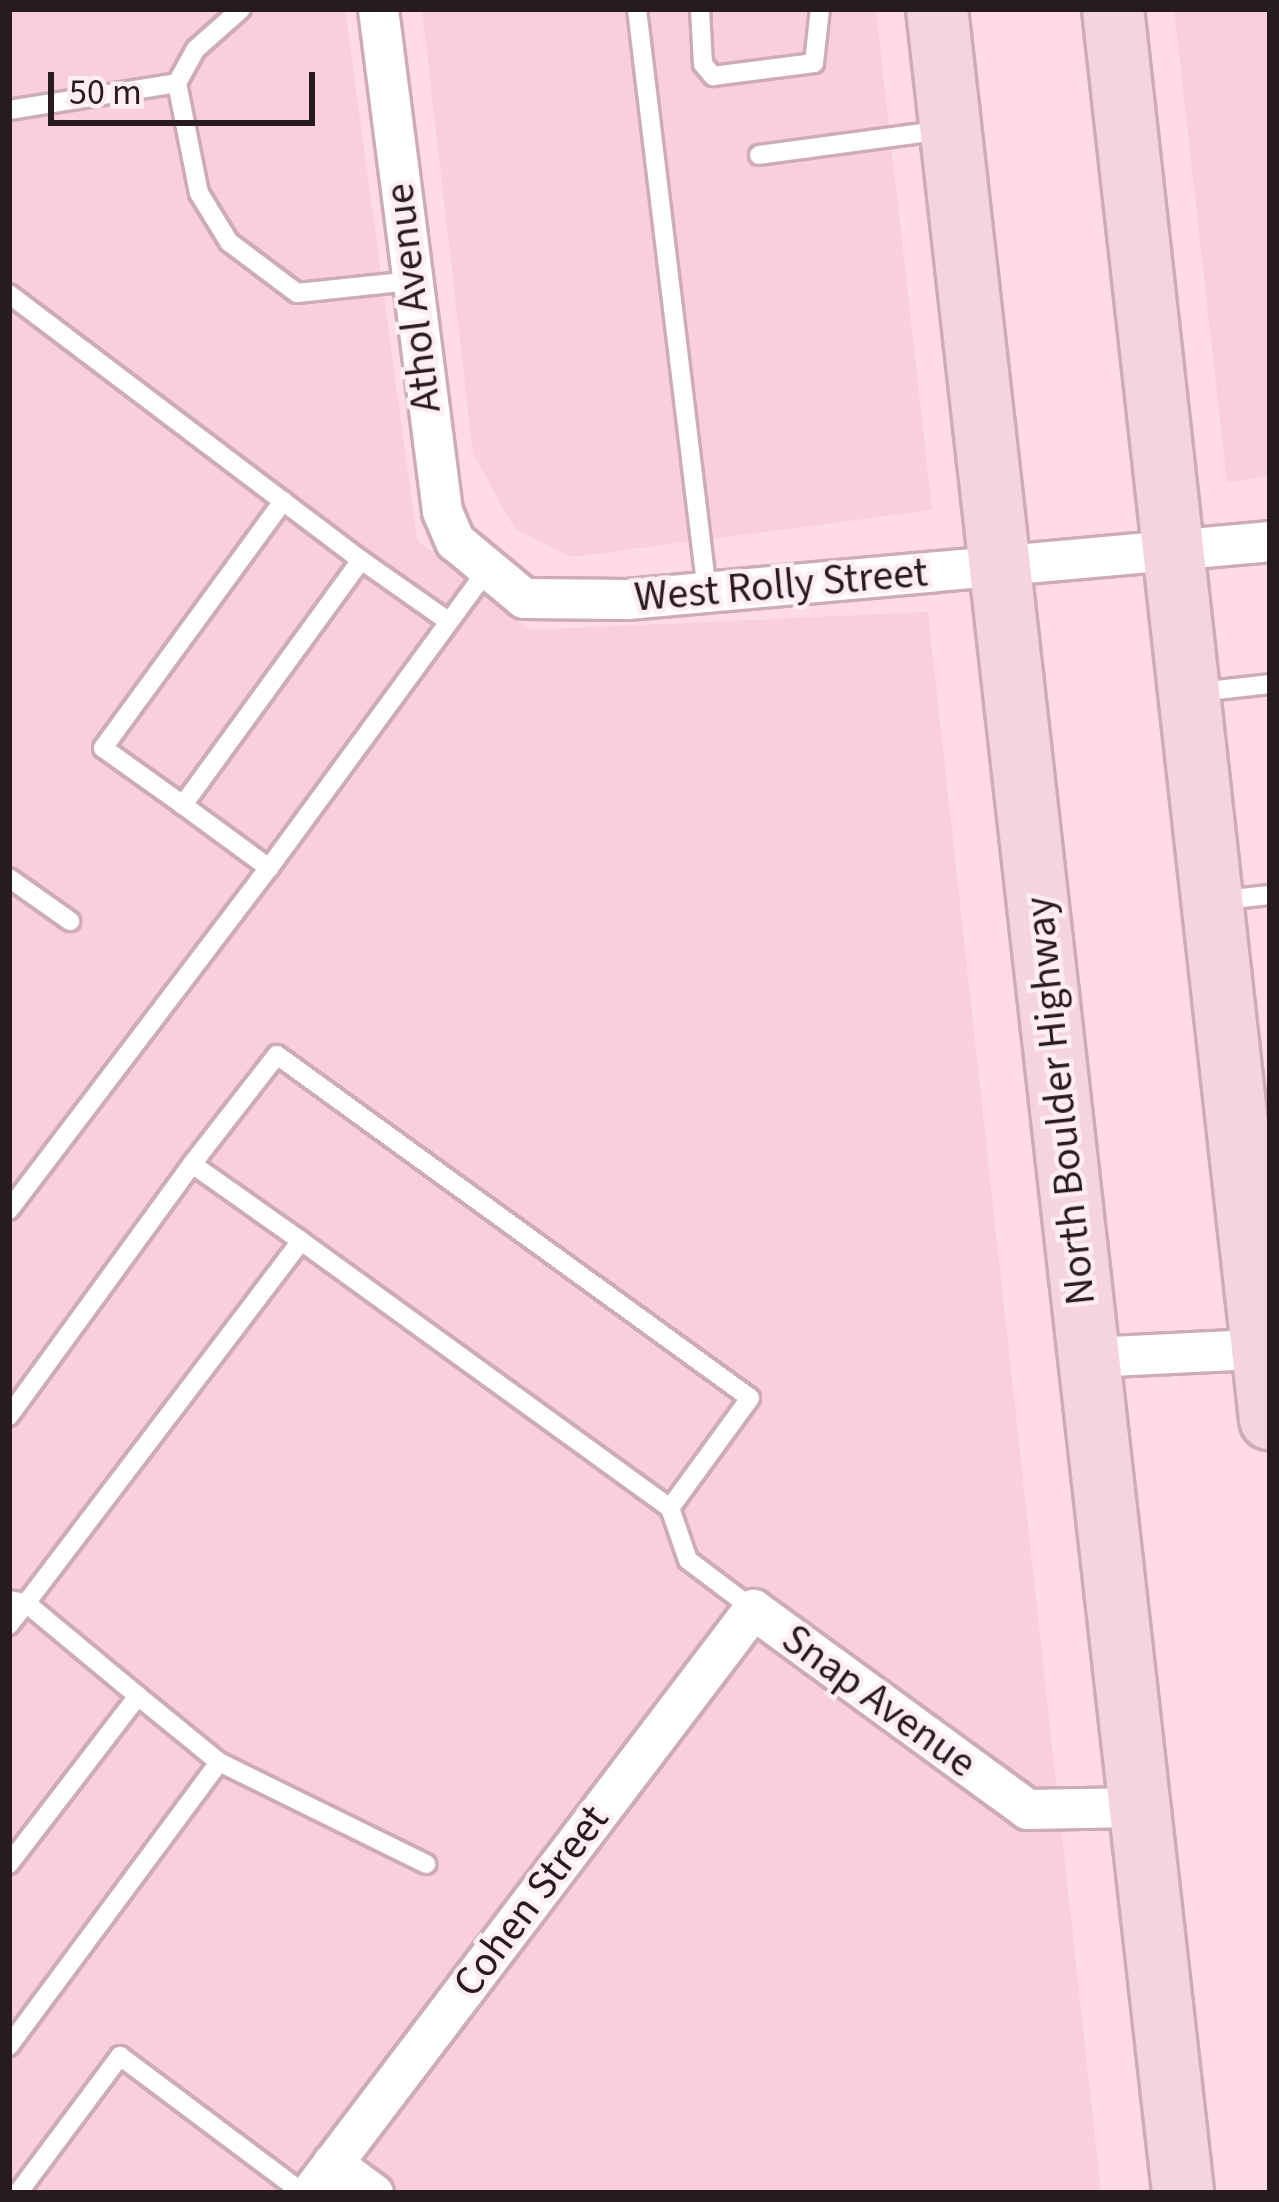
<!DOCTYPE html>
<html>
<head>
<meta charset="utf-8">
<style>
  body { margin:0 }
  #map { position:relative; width:1279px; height:2202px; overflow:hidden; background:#fedbe7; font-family:"Source Sans 3",sans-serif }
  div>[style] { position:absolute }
  .built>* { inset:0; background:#f9cedd }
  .roads { filter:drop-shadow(3px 0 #cdabb7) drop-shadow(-3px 0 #cdabb7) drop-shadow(0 3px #cdabb7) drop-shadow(0 -3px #cdabb7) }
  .lane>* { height:18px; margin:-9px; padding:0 9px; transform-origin:9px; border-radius:9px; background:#fff }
  .street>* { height:39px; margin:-19.5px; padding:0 19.5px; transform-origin:19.5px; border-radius:19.5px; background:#fff }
  .primary>* { height:60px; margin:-30px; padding:0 30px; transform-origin:30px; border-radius:30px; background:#f5d3df }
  span { translate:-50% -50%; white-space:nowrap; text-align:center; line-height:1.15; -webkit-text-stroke:9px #fdeef3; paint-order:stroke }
  .street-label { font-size:42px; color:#271b1f }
  .frame { position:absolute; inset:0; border:12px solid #271b1f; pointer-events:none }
  .scale { position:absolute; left:48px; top:72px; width:267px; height:54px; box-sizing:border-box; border:6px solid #271b1f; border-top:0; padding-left:15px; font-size:36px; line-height:42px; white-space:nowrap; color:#271b1f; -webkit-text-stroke:9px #fdeef3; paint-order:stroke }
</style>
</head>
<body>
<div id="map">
  <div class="built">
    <div style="clip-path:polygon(9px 9px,345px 9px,417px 540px,530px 630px,928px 612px,1101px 2193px,9px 2193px)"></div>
    <div style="clip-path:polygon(422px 9px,876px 9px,932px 510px,571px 557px,515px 529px,473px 454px)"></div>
    <div style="clip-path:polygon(1174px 9px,1270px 9px,1270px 476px,1227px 482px)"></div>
  </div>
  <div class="roads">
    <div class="lane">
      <div style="left:637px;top:9px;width:587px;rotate:83.15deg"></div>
      <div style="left:700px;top:9px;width:55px;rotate:86.9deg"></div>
      <div style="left:703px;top:64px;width:16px;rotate:50deg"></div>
      <div style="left:713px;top:76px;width:102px;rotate:-7.3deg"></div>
      <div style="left:814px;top:63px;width:54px;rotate:-83.7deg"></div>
      <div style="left:177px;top:83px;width:112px;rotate:78.7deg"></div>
      <div style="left:199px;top:193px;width:57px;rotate:58.5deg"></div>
      <div style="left:229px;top:242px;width:85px;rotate:36.9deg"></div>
      <div style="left:297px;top:293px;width:116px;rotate:-6deg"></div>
      <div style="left:9px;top:110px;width:170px;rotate:-9.1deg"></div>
      <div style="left:177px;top:83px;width:39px;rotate:-61deg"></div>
      <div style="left:196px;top:49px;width:60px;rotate:-41.6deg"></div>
      <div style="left:759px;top:155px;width:188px;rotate:-7.7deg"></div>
      <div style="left:9px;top:294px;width:441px;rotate:37.1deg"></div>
      <div style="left:361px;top:560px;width:303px;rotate:126deg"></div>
      <div style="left:183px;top:805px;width:98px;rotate:-144.5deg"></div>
      <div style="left:103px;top:748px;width:306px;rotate:-53.9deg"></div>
      <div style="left:361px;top:560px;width:106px;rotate:35deg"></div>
      <div style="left:1199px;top:692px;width:71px;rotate:-6.4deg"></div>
      <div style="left:183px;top:805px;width:107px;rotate:36.2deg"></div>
      <div style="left:269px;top:868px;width:368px;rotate:-53.8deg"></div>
      <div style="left:9px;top:878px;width:75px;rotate:35.2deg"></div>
      <div style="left:1223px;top:900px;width:47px;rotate:-6.1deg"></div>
      <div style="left:192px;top:1164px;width:138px;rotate:-52.1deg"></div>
      <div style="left:277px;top:1055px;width:584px;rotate:35.95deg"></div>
      <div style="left:750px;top:1398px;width:136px;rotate:126deg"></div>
      <div style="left:670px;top:1508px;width:455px;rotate:-144.1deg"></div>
      <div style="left:9px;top:1210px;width:430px;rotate:-52.8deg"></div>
      <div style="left:9px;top:1416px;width:311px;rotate:-54deg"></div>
      <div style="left:192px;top:1164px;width:133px;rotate:35.2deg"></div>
      <div style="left:301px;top:1241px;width:455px;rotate:127.2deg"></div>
      <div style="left:26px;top:1603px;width:17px;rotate:-170deg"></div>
      <div style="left:670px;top:1508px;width:55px;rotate:70.9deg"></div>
      <div style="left:688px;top:1560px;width:81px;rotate:37deg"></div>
      <div style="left:9px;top:1625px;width:28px;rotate:-52deg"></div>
      <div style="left:26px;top:1603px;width:146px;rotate:39.7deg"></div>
      <div style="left:9px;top:1864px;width:212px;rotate:-52.5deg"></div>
      <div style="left:138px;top:1696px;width:104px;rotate:39.2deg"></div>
      <div style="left:9px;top:2046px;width:353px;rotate:-53.5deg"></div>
      <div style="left:219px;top:1762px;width:231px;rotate:26.2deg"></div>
      <div style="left:18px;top:2193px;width:171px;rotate:-53.3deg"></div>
      <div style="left:120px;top:2056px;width:229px;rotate:36.8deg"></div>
    </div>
    <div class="street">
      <div style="left:378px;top:9px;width:506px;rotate:82.73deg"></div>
      <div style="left:442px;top:511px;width:33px;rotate:67deg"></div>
      <div style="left:455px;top:541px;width:89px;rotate:39.6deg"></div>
      <div style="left:524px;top:598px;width:103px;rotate:0.6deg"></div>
      <div style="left:627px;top:599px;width:646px;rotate:-5.15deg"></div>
      <div style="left:1089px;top:1357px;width:181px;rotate:-2.8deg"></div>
      <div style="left:332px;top:2163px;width:51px;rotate:36.2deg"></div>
      <div style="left:310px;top:2193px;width:733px;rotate:-52.82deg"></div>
      <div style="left:753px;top:1609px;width:339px;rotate:36.1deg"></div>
      <div style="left:1027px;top:1809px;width:110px;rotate:-1deg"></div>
    </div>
    <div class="primary">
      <div style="left:937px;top:9px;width:2198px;rotate:83.57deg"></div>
      <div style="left:1113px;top:9px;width:1419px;rotate:83.65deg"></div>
    </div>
  </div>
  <div class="street-label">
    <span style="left:413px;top:298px;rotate:-97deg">Athol Avenue</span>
    <span style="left:781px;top:585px;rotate:-5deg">West Rolly Street</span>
    <span style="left:1060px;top:1101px;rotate:-96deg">North Boulder Highway</span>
    <span style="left:879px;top:1701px;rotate:36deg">Snap Avenue</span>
    <span style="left:531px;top:1901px;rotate:-53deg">Cohen Street</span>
  </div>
  <div class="frame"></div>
  <div class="scale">50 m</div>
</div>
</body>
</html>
